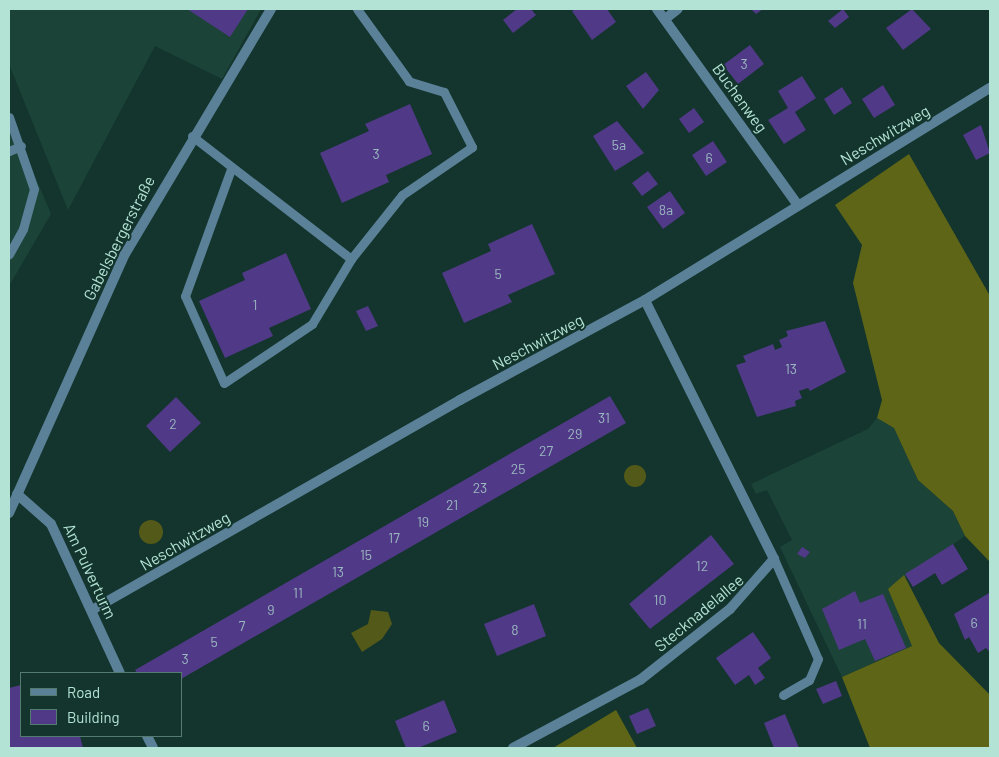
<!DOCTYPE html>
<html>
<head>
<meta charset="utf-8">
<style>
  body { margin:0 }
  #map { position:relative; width:999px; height:757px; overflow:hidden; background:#13352d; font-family:Barlow,sans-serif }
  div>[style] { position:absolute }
  .built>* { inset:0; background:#1b4338 }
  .green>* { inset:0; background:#535918 }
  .round { border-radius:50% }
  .forest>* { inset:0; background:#5e6517 }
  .building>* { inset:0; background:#503986 }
  .service>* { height:9px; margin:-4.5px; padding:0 4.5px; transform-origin:4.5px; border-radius:4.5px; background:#5b8198 }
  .minor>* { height:10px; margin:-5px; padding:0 5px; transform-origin:5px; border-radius:5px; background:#5b8198 }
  span { translate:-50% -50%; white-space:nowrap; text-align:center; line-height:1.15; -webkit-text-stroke:4px #13352d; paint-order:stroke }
  .number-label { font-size:14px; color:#9ab8c0 }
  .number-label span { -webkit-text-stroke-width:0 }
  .street-label { font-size:16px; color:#b3e3d4 }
  .frame { position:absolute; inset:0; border:10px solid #b3e3d4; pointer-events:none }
  .legend { position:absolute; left:20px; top:672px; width:162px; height:65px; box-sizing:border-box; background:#13352d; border:1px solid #537b70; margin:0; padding:6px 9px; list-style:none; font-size:15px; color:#b3e3d4 }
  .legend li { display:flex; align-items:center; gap:10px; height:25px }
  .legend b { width:25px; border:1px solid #537b70 }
</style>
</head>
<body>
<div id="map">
  <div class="built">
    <div style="clip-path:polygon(9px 9px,261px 9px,222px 79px,155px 46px,68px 210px,9px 64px)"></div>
    <div style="clip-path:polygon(9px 114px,51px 214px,9px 286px)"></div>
    <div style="clip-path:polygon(877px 418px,894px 428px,918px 480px,953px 511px,965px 536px,888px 589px,912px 646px,842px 677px,780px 547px,792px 540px,767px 490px,756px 494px,751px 484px,868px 429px)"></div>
  </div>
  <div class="green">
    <div class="round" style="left:624px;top:465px;width:22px;height:22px"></div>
    <div class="round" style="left:139px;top:520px;width:24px;height:24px"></div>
    <div style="clip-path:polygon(371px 610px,388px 612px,392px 624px,382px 639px,362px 652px,351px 633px,368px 624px)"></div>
  </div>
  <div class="forest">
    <div style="clip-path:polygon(909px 154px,990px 296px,990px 562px,965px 536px,953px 511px,918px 480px,894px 428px,877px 418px,882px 400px,853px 283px,862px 245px,835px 205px)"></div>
    <div style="clip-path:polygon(904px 575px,939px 643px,990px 695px,990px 748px,870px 748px,842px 677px,912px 646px,888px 589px)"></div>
    <div style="clip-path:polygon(616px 710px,637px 748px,553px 748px)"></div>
  </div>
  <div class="building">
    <div style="clip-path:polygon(187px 9px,248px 9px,230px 37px)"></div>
    <div style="clip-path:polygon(517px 9px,531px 9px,536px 15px,513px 33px,503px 20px)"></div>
    <div style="clip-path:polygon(575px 9px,607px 9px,616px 22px,592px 40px,572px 11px)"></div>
    <div style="clip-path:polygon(751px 9px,763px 9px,756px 14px)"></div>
    <div style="clip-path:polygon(843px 9px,849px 17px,835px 28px,828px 21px)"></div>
    <div style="clip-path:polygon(912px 9px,931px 29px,903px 50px,886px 28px)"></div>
    <div style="clip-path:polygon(750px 45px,764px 64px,738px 84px,723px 65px)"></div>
    <div style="clip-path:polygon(646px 72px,659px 90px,643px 109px,626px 86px)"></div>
    <div style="clip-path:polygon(802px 76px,816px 98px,795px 112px,806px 130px,784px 144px,768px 120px,788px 108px,778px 91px)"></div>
    <div style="clip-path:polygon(883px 85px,895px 105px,874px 118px,862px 99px)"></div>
    <div style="clip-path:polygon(842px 87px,852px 103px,834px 115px,824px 99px)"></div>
    <div style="clip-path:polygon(410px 104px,432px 154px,386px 175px,389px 182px,342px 203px,320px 153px,369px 131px,365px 124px)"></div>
    <div style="clip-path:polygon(694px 108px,704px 122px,689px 133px,679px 119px)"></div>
    <div style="clip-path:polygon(617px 121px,644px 153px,615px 171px,593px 136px)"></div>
    <div style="clip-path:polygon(981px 125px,990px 153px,976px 160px,963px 135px)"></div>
    <div style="clip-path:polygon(713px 141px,727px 162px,706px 176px,692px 155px)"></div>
    <div style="clip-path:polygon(648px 171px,658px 184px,642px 196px,632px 183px)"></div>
    <div style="clip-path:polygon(670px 191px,685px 213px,663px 229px,647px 207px)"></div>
    <div style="clip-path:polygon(532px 224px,555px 274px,508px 295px,512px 302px,464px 323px,442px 273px,491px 251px,488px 244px)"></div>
    <div style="clip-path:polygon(286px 253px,311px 309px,269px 328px,273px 336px,225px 358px,199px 301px,245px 280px,242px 273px)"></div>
    <div style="clip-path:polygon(368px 306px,378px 326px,366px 331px,356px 311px)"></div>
    <div style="clip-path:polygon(825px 321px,846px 372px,810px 391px,808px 388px,799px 391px,802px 398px,795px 401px,796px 406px,757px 417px,736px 365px,746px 362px,743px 356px,773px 344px,775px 350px,782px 347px,779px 340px,788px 336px,786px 331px)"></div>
    <div style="clip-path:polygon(610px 396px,626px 423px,181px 679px,181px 673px,137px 673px,135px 670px)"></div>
    <div style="clip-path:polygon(176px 397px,201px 423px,170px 452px,146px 426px)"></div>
    <div style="clip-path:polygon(711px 535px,734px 564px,650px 629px,629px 604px)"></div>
    <div style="clip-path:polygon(953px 544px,968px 569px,942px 585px,935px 573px,913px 587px,905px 574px)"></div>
    <div style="clip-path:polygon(802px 547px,810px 552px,805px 558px,797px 554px)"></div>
    <div style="clip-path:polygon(855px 591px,860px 603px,883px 594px,906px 648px,875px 661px,865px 639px,839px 650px,822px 609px)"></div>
    <div style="clip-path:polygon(989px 593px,990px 652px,986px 648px,978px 653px,969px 637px,965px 640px,954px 614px)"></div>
    <div style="clip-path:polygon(534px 604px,546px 636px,497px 656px,484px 624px)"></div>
    <div style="clip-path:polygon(753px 632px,771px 658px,758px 668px,765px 678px,755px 685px,749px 675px,735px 685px,716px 658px)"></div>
    <div style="clip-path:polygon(836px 681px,842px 696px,823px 704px,816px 689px)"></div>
    <div style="clip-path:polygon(21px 685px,21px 736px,80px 736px,83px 748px,9px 748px,9px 688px)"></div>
    <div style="clip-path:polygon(444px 700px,457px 732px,418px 748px,406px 748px,395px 721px)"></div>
    <div style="clip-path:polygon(648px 708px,656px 726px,637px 734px,629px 716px)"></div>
    <div style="clip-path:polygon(785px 714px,799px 748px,774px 748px,764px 723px)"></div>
  </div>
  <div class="service">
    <div style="left:9px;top:117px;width:76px;rotate:70.9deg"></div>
    <div style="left:34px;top:189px;width:41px;rotate:105.4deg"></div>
    <div style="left:23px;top:229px;width:29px;rotate:119deg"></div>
    <div style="left:192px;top:136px;width:201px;rotate:37.7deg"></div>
    <div style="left:9px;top:151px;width:13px;rotate:-23deg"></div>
    <div style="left:231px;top:169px;width:135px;rotate:109.9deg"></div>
    <div style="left:185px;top:296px;width:95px;rotate:65.9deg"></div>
    <div style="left:224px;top:383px;width:106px;rotate:-33.8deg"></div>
    <div style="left:312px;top:324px;width:76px;rotate:-59deg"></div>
    <div style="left:351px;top:259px;width:82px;rotate:-51.4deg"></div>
    <div style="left:402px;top:195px;width:85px;rotate:-34.4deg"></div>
    <div style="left:472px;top:147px;width:62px;rotate:-117deg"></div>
    <div style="left:444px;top:92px;width:37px;rotate:-163deg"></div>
    <div style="left:409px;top:81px;width:89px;rotate:-125.8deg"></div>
    <div style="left:774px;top:559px;width:109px;rotate:66.3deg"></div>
    <div style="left:818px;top:659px;width:23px;rotate:113deg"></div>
    <div style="left:809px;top:680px;width:30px;rotate:150deg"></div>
  </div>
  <div class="minor">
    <div style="left:657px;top:9px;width:241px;rotate:54.3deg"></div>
    <div style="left:665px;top:19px;width:16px;rotate:-38deg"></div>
    <div style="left:17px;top:494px;width:45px;rotate:41.4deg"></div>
    <div style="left:51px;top:524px;width:164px;rotate:65.2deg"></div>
    <div style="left:9px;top:513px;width:284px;rotate:-65.9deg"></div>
    <div style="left:125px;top:254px;width:285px;rotate:-59.2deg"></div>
    <div style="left:92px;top:610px;width:424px;rotate:-29.7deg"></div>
    <div style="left:460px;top:400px;width:210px;rotate:-28.4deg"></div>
    <div style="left:645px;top:300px;width:405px;rotate:-31.6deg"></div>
    <div style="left:147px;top:736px;width:13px;rotate:63deg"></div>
    <div style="left:513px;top:748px;width:144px;rotate:-28.2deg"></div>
    <div style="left:640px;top:680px;width:115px;rotate:-38.3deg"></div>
    <div style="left:730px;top:609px;width:67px;rotate:-48.7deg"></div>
    <div style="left:774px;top:559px;width:289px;rotate:-116.5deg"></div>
  </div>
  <div class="number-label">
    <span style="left:744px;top:64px">3</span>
    <span style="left:619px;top:145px">5a</span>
    <span style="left:376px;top:154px">3</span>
    <span style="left:709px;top:158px">6</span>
    <span style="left:666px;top:210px">8a</span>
    <span style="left:498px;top:274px">5</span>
    <span style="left:255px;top:305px">1</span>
    <span style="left:791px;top:369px">13</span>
    <span style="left:604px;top:418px">31</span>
    <span style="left:173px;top:424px">2</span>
    <span style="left:575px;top:434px">29</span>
    <span style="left:546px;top:451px">27</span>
    <span style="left:518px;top:469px">25</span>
    <span style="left:480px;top:488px">23</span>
    <span style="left:452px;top:505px">21</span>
    <span style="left:423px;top:522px">19</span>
    <span style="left:394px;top:538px">17</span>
    <span style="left:366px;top:555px">15</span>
    <span style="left:702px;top:566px">12</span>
    <span style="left:338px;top:572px">13</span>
    <span style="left:298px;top:593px">11</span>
    <span style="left:660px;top:600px">10</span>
    <span style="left:271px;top:610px">9</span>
    <span style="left:974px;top:623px">6</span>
    <span style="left:862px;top:624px">11</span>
    <span style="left:242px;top:626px">7</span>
    <span style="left:515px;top:630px">8</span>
    <span style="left:214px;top:642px">5</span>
    <span style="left:185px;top:659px">3</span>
    <span style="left:426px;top:726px">6</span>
  </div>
  <div class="street-label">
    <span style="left:740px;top:98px;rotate:54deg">Buchenweg</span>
    <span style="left:885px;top:135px;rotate:-31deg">Neschwitzweg</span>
    <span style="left:119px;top:238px;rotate:-63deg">Gabelsbergerstraße</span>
    <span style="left:538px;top:342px;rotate:-28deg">Neschwitzweg</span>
    <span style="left:185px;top:541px;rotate:-30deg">Neschwitzweg</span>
    <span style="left:90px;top:571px;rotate:65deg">Am Pulverturm</span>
    <span style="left:699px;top:613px;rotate:-40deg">Stecknadelallee</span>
  </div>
  <div class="frame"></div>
  <ul class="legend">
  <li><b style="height:6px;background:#5b8198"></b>Road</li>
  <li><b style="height:14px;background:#503986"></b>Building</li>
  </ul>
</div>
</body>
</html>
